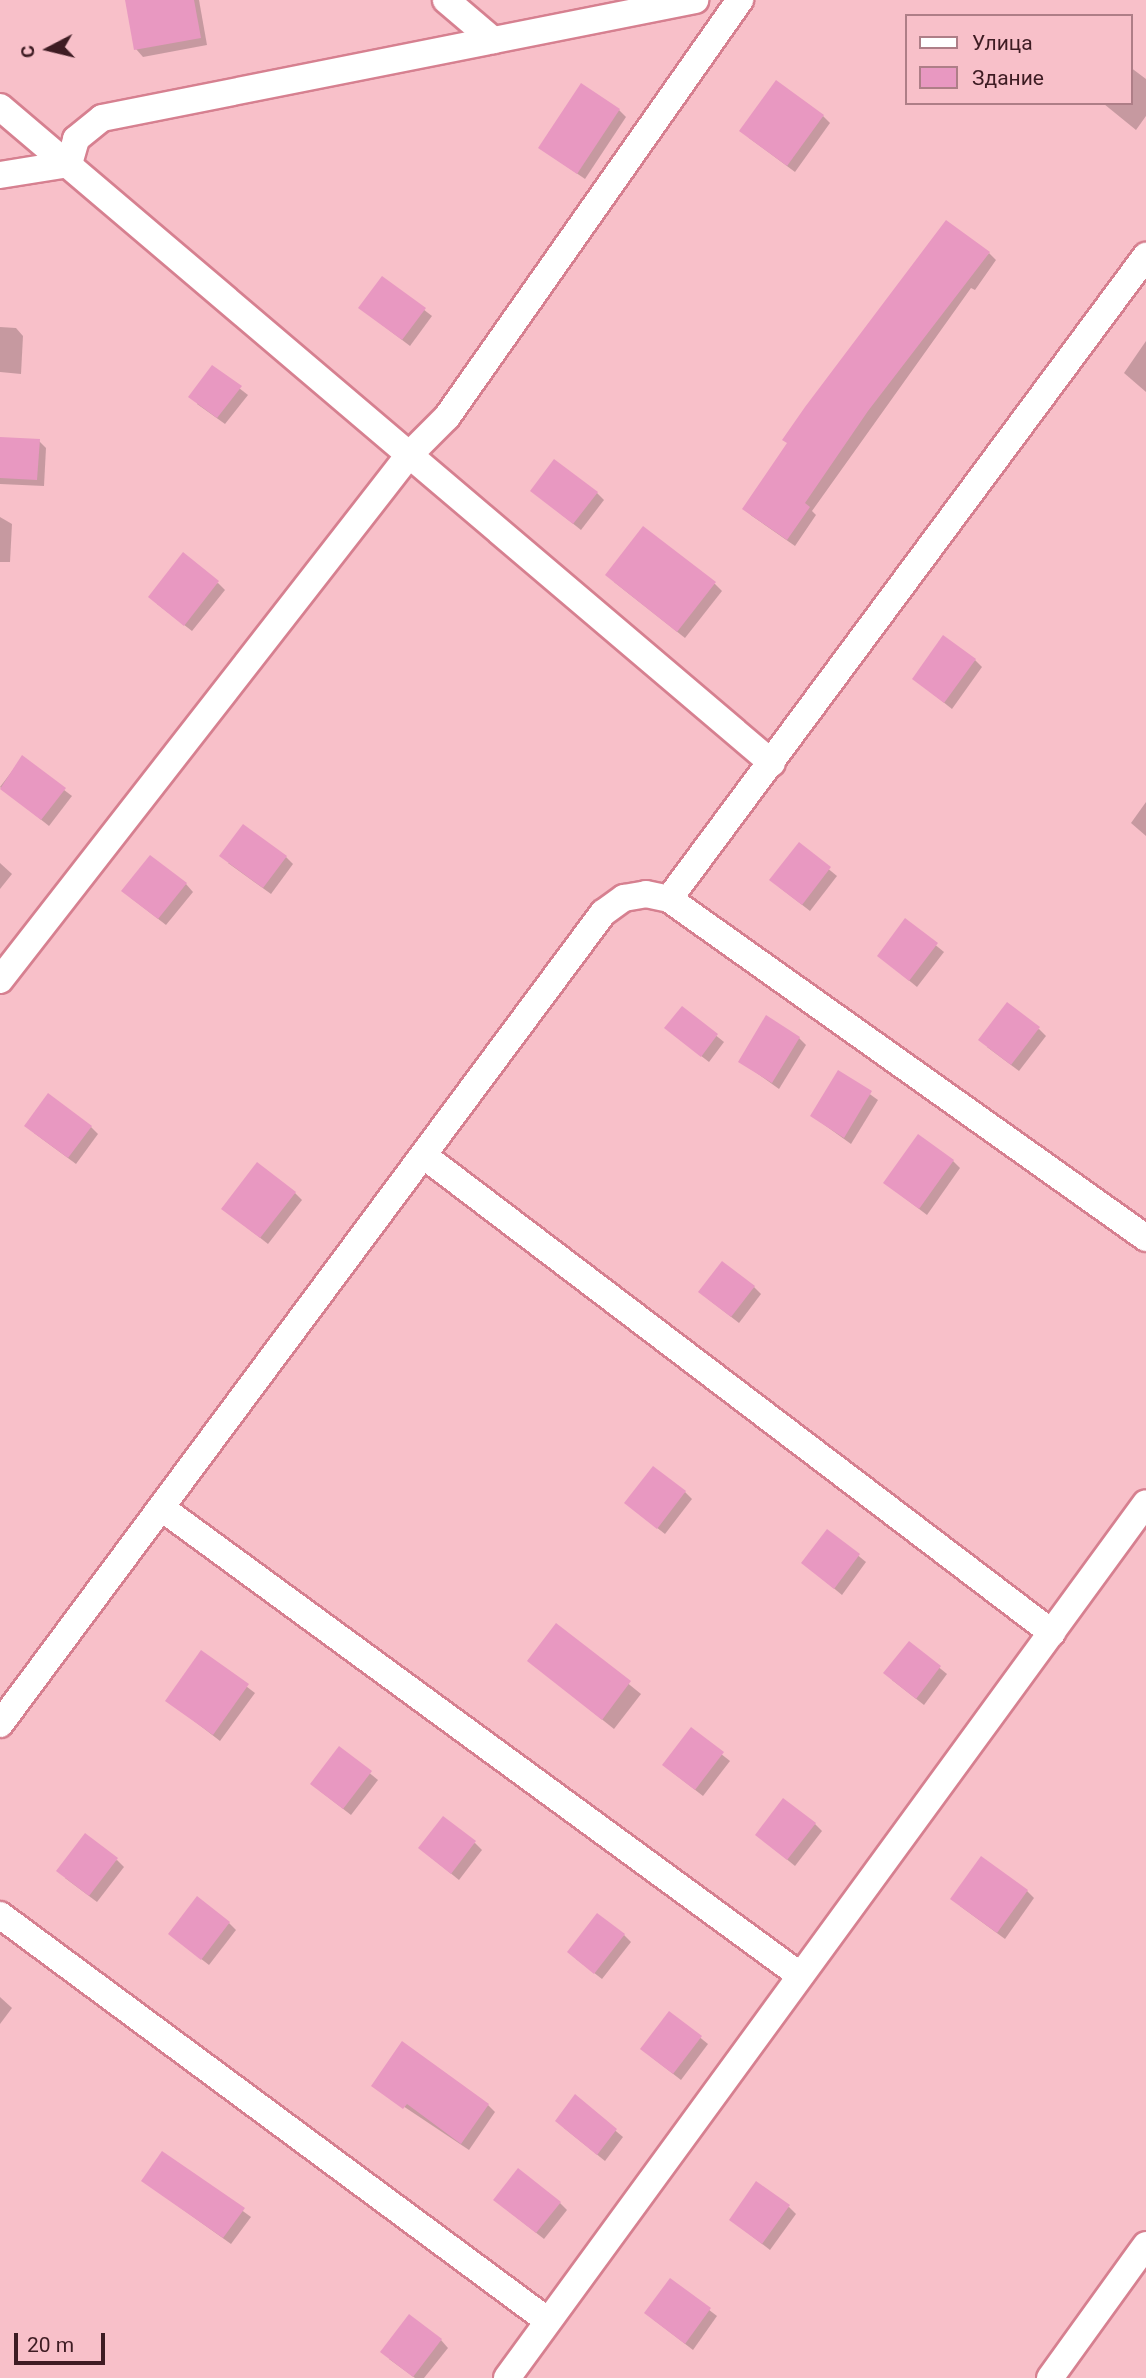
<!DOCTYPE html>
<html>
<head>
<meta charset="utf-8">
<style>
  body { margin:0 }
  #map { position:relative; width:1146px; height:2378px; overflow:hidden; background:#f8c0c9; font-family:Roboto,sans-serif }
  div>[style] { position:absolute }
  .shadow>* { inset:0; background:#0003 }
  .building>* { inset:0; background:#e898c1 }
  .roads { filter:drop-shadow(2px 0 #d68090) drop-shadow(-2px 0 #d68090) drop-shadow(0 2px #d68090) drop-shadow(0 -2px #d68090) }
  .street>* { height:26px; margin:-13px; padding:0 13px; transform-origin:13px; border-radius:13px; background:#fff }
  span { translate:-50% -50%; white-space:nowrap; text-align:center; line-height:1.15; -webkit-text-stroke:5px #f8c0c9; paint-order:stroke }
  .legend { position:absolute; left:905px; top:14px; width:228px; height:91px; box-sizing:border-box; background:#f8c0c9; border:2px solid #ae7e87; margin:0; padding:9px 12px; list-style:none; font-size:21px; color:#3e1c23 }
  .legend li { display:flex; align-items:center; gap:14px; height:35px }
  .legend b { width:35px; border:2px solid #ae7e87 }
  .north { position:absolute; left:14px; top:14px; width:70px; height:70px; -webkit-text-stroke:5px #f8c0c9; paint-order:stroke; rotate:263deg; font-size:19px; font-weight:700; line-height:28px; text-align:center; color:#3e1c23 }
  .north::after { content:''; display:block; margin:auto; width:24px; height:32px; background:#3e1c23; clip-path:polygon(50% 0,100% 100%,50% 72%,0 100%) }
  .scale { position:absolute; left:14px; top:2333px; width:91px; height:32px; box-sizing:border-box; border:4px solid #3e1c23; border-top:0; padding-left:9px; font-size:21px; line-height:24px; white-space:nowrap; color:#3e1c23; -webkit-text-stroke:5px #f8c0c9; paint-order:stroke }
</style>
</head>
<body>
<div id="map">
  <div class="shadow">
    <div style="clip-path:polygon(127px 0,199px 0,207px 45px,143px 57px,136px 49px)"></div>
    <div style="clip-path:polygon(1130px 67px,1146px 79px,1146px 116px,1136px 130px,1104px 104px,1130px 103px)"></div>
    <div style="clip-path:polygon(619px 110px,626px 117px,585px 179px,540px 148px)"></div>
    <div style="clip-path:polygon(823px 116px,830px 123px,795px 172px,749px 138px)"></div>
    <div style="clip-path:polygon(989px 253px,996px 260px,975px 290px,971px 288px,812px 511px,816px 515px,795px 546px,752px 516px,744px 509px)"></div>
    <div style="clip-path:polygon(383px 278px,432px 316px,410px 346px,360px 308px)"></div>
    <div style="clip-path:polygon(0 327px,16px 328px,23px 336px,21px 374px,0 372px)"></div>
    <div style="clip-path:polygon(1146px 341px,1146px 392px,1124px 373px)"></div>
    <div style="clip-path:polygon(212px 367px,248px 395px,225px 424px,197px 404px)"></div>
    <div style="clip-path:polygon(0 439px,39px 441px,46px 448px,44px 486px,0 484px)"></div>
    <div style="clip-path:polygon(532px 491px,597px 493px,604px 500px,581px 530px)"></div>
    <div style="clip-path:polygon(0 517px,12px 524px,10px 562px,0 562px)"></div>
    <div style="clip-path:polygon(614px 582px,715px 584px,722px 591px,685px 638px)"></div>
    <div style="clip-path:polygon(218px 583px,225px 590px,192px 631px,157px 604px)"></div>
    <div style="clip-path:polygon(975px 660px,982px 667px,952px 709px,914px 679px)"></div>
    <div style="clip-path:polygon(22px 758px,72px 796px,49px 826px,0 787px)"></div>
    <div style="clip-path:polygon(1146px 802px,1146px 836px,1131px 823px)"></div>
    <div style="clip-path:polygon(799px 845px,837px 876px,810px 911px,779px 887px)"></div>
    <div style="clip-path:polygon(286px 857px,293px 864px,271px 894px,228px 863px)"></div>
    <div style="clip-path:polygon(0 863px,12px 874px,0 889px)"></div>
    <div style="clip-path:polygon(186px 884px,193px 892px,166px 925px,131px 898px)"></div>
    <div style="clip-path:polygon(906px 921px,944px 952px,917px 987px,879px 956px)"></div>
    <div style="clip-path:polygon(682px 1008px,724px 1042px,709px 1062px,674px 1035px)"></div>
    <div style="clip-path:polygon(1039px 1029px,1046px 1036px,1019px 1071px,987px 1047px)"></div>
    <div style="clip-path:polygon(799px 1038px,806px 1045px,779px 1089px,740px 1061px)"></div>
    <div style="clip-path:polygon(839px 1072px,878px 1100px,851px 1144px,812px 1116px)"></div>
    <div style="clip-path:polygon(91px 1127px,98px 1134px,76px 1164px,34px 1133px)"></div>
    <div style="clip-path:polygon(953px 1161px,960px 1168px,927px 1215px,885px 1183px)"></div>
    <div style="clip-path:polygon(295px 1193px,302px 1200px,268px 1244px,223px 1209px)"></div>
    <div style="clip-path:polygon(754px 1287px,761px 1294px,739px 1323px,708px 1299px)"></div>
    <div style="clip-path:polygon(685px 1492px,692px 1499px,665px 1534px,634px 1510px)"></div>
    <div style="clip-path:polygon(828px 1531px,866px 1562px,842px 1595px,803px 1563px)"></div>
    <div style="clip-path:polygon(557px 1626px,641px 1694px,614px 1729px,529px 1661px)"></div>
    <div style="clip-path:polygon(909px 1643px,947px 1674px,924px 1705px,892px 1680px)"></div>
    <div style="clip-path:polygon(201px 1652px,255px 1693px,220px 1741px,167px 1700px)"></div>
    <div style="clip-path:polygon(691px 1730px,730px 1761px,703px 1796px,672px 1772px)"></div>
    <div style="clip-path:polygon(340px 1749px,378px 1780px,351px 1815px,320px 1791px)"></div>
    <div style="clip-path:polygon(815px 1824px,822px 1831px,795px 1866px,757px 1835px)"></div>
    <div style="clip-path:polygon(475px 1843px,482px 1850px,459px 1880px,428px 1855px)"></div>
    <div style="clip-path:polygon(117px 1860px,124px 1867px,97px 1902px,65px 1878px)"></div>
    <div style="clip-path:polygon(1027px 1891px,1034px 1898px,1005px 1939px,960px 1906px)"></div>
    <div style="clip-path:polygon(229px 1923px,236px 1930px,209px 1965px,178px 1941px)"></div>
    <div style="clip-path:polygon(624px 1935px,631px 1942px,602px 1979px,576px 1959px)"></div>
    <div style="clip-path:polygon(0 1997px,12px 2008px,0 2024px)"></div>
    <div style="clip-path:polygon(670px 2013px,708px 2044px,681px 2080px,650px 2056px)"></div>
    <div style="clip-path:polygon(373px 2086px,488px 2105px,495px 2112px,469px 2150px)"></div>
    <div style="clip-path:polygon(575px 2097px,623px 2137px,605px 2161px,564px 2128px)"></div>
    <div style="clip-path:polygon(163px 2153px,251px 2217px,231px 2244px,143px 2181px)"></div>
    <div style="clip-path:polygon(560px 2203px,567px 2210px,544px 2239px,502px 2206px)"></div>
    <div style="clip-path:polygon(789px 2207px,796px 2214px,770px 2250px,731px 2220px)"></div>
    <div style="clip-path:polygon(670px 2280px,717px 2316px,693px 2350px,654px 2320px)"></div>
    <div style="clip-path:polygon(441px 2340px,448px 2348px,424px 2378px,415px 2378px,389px 2359px)"></div>
  </div>
  <div class="building">
    <div style="clip-path:polygon(125px 0,194px 0,201px 38px,134px 50px)"></div>
    <div style="clip-path:polygon(776px 80px,824px 115px,787px 166px,739px 131px)"></div>
    <div style="clip-path:polygon(581px 83px,620px 109px,577px 174px,538px 148px)"></div>
    <div style="clip-path:polygon(946px 220px,990px 252px,868px 411px,805px 503px,810px 507px,787px 540px,742px 509px,787px 443px,782px 440px,805px 407px)"></div>
    <div style="clip-path:polygon(382px 276px,426px 308px,402px 340px,358px 308px)"></div>
    <div style="clip-path:polygon(212px 365px,242px 386px,217px 418px,188px 397px)"></div>
    <div style="clip-path:polygon(0 437px,40px 439px,37px 480px,0 478px)"></div>
    <div style="clip-path:polygon(554px 459px,598px 492px,573px 524px,530px 491px)"></div>
    <div style="clip-path:polygon(643px 526px,716px 582px,677px 632px,605px 575px)"></div>
    <div style="clip-path:polygon(183px 552px,219px 581px,184px 626px,148px 597px)"></div>
    <div style="clip-path:polygon(943px 635px,976px 659px,944px 703px,912px 679px)"></div>
    <div style="clip-path:polygon(22px 755px,66px 788px,41px 820px,0 789px)"></div>
    <div style="clip-path:polygon(243px 824px,287px 856px,263px 888px,219px 856px)"></div>
    <div style="clip-path:polygon(799px 842px,831px 867px,802px 905px,769px 880px)"></div>
    <div style="clip-path:polygon(150px 855px,187px 883px,158px 919px,121px 891px)"></div>
    <div style="clip-path:polygon(905px 918px,938px 943px,909px 981px,877px 956px)"></div>
    <div style="clip-path:polygon(1007px 1002px,1040px 1027px,1011px 1065px,978px 1040px)"></div>
    <div style="clip-path:polygon(682px 1006px,718px 1034px,701px 1057px,664px 1028px)"></div>
    <div style="clip-path:polygon(766px 1015px,800px 1037px,772px 1083px,738px 1062px)"></div>
    <div style="clip-path:polygon(838px 1070px,872px 1091px,844px 1138px,810px 1116px)"></div>
    <div style="clip-path:polygon(48px 1093px,92px 1126px,68px 1158px,24px 1126px)"></div>
    <div style="clip-path:polygon(918px 1134px,954px 1160px,919px 1209px,883px 1183px)"></div>
    <div style="clip-path:polygon(257px 1162px,296px 1192px,260px 1238px,221px 1209px)"></div>
    <div style="clip-path:polygon(722px 1261px,755px 1286px,731px 1317px,698px 1292px)"></div>
    <div style="clip-path:polygon(653px 1466px,686px 1491px,657px 1529px,624px 1503px)"></div>
    <div style="clip-path:polygon(827px 1529px,860px 1554px,834px 1589px,801px 1563px)"></div>
    <div style="clip-path:polygon(556px 1623px,631px 1681px,602px 1720px,527px 1661px)"></div>
    <div style="clip-path:polygon(909px 1641px,941px 1666px,916px 1699px,883px 1673px)"></div>
    <div style="clip-path:polygon(201px 1650px,249px 1684px,213px 1735px,165px 1701px)"></div>
    <div style="clip-path:polygon(691px 1727px,724px 1752px,695px 1790px,662px 1765px)"></div>
    <div style="clip-path:polygon(339px 1746px,372px 1771px,343px 1809px,310px 1784px)"></div>
    <div style="clip-path:polygon(783px 1798px,816px 1823px,787px 1860px,755px 1835px)"></div>
    <div style="clip-path:polygon(443px 1816px,476px 1841px,451px 1874px,418px 1848px)"></div>
    <div style="clip-path:polygon(85px 1833px,118px 1858px,89px 1896px,56px 1871px)"></div>
    <div style="clip-path:polygon(981px 1856px,1028px 1890px,997px 1933px,950px 1899px)"></div>
    <div style="clip-path:polygon(197px 1896px,230px 1922px,201px 1960px,168px 1934px)"></div>
    <div style="clip-path:polygon(597px 1913px,625px 1934px,594px 1974px,567px 1952px)"></div>
    <div style="clip-path:polygon(669px 2011px,702px 2036px,673px 2074px,640px 2049px)"></div>
    <div style="clip-path:polygon(402px 2041px,489px 2104px,461px 2144px,407px 2104px,403px 2109px,371px 2086px)"></div>
    <div style="clip-path:polygon(575px 2094px,617px 2129px,597px 2155px,555px 2121px)"></div>
    <div style="clip-path:polygon(162px 2151px,245px 2208px,223px 2238px,141px 2181px)"></div>
    <div style="clip-path:polygon(518px 2168px,561px 2202px,536px 2233px,493px 2200px)"></div>
    <div style="clip-path:polygon(756px 2181px,790px 2205px,762px 2244px,729px 2220px)"></div>
    <div style="clip-path:polygon(670px 2278px,711px 2308px,685px 2344px,644px 2313px)"></div>
    <div style="clip-path:polygon(409px 2314px,442px 2339px,413px 2377px,380px 2352px)"></div>
  </div>
  <div class="roads">
    <div class="street">
      <div style="left:446px;top:0;width:62px;rotate:40.4deg"></div>
      <div style="left:0;top:107px;width:1013px;rotate:40.36deg"></div>
      <div style="left:69px;top:164px;width:26px;rotate:-74deg"></div>
      <div style="left:76px;top:139px;width:33px;rotate:-39deg"></div>
      <div style="left:102px;top:118px;width:605px;rotate:-11.25deg"></div>
      <div style="left:0;top:175px;width:70px;rotate:-9.1deg"></div>
      <div style="left:669px;top:899px;width:801px;rotate:-53.43deg"></div>
      <div style="left:0;top:980px;width:666px;rotate:-52.08deg"></div>
      <div style="left:409px;top:455px;width:54px;rotate:-45deg"></div>
      <div style="left:447px;top:417px;width:510px;rotate:-54.91deg"></div>
      <div style="left:423px;top:1155px;width:790px;rotate:37.23deg"></div>
      <div style="left:163px;top:1509px;width:787px;rotate:36.21deg"></div>
      <div style="left:0;top:1724px;width:1011px;rotate:-53.37deg"></div>
      <div style="left:603px;top:913px;width:26px;rotate:-36deg"></div>
      <div style="left:624px;top:898px;width:22px;rotate:-10deg"></div>
      <div style="left:646px;top:894px;width:24px;rotate:12deg"></div>
      <div style="left:669px;top:899px;width:585px;rotate:35.4deg"></div>
      <div style="left:0;top:1915px;width:682px;rotate:36.53deg"></div>
      <div style="left:507px;top:2378px;width:1083px;rotate:-53.86deg"></div>
      <div style="left:1050px;top:2378px;width:164px;rotate:-54.2deg"></div>
    </div>
  </div>
  <ul class="legend">
  <li><b style="height:9px;background:#fff"></b>Улица</li>
  <li><b style="height:19px;background:#e898c1"></b>Здание</li>
  </ul>
  <div class="north">С</div>
  <div class="scale">20 m</div>
</div>
</body>
</html>
